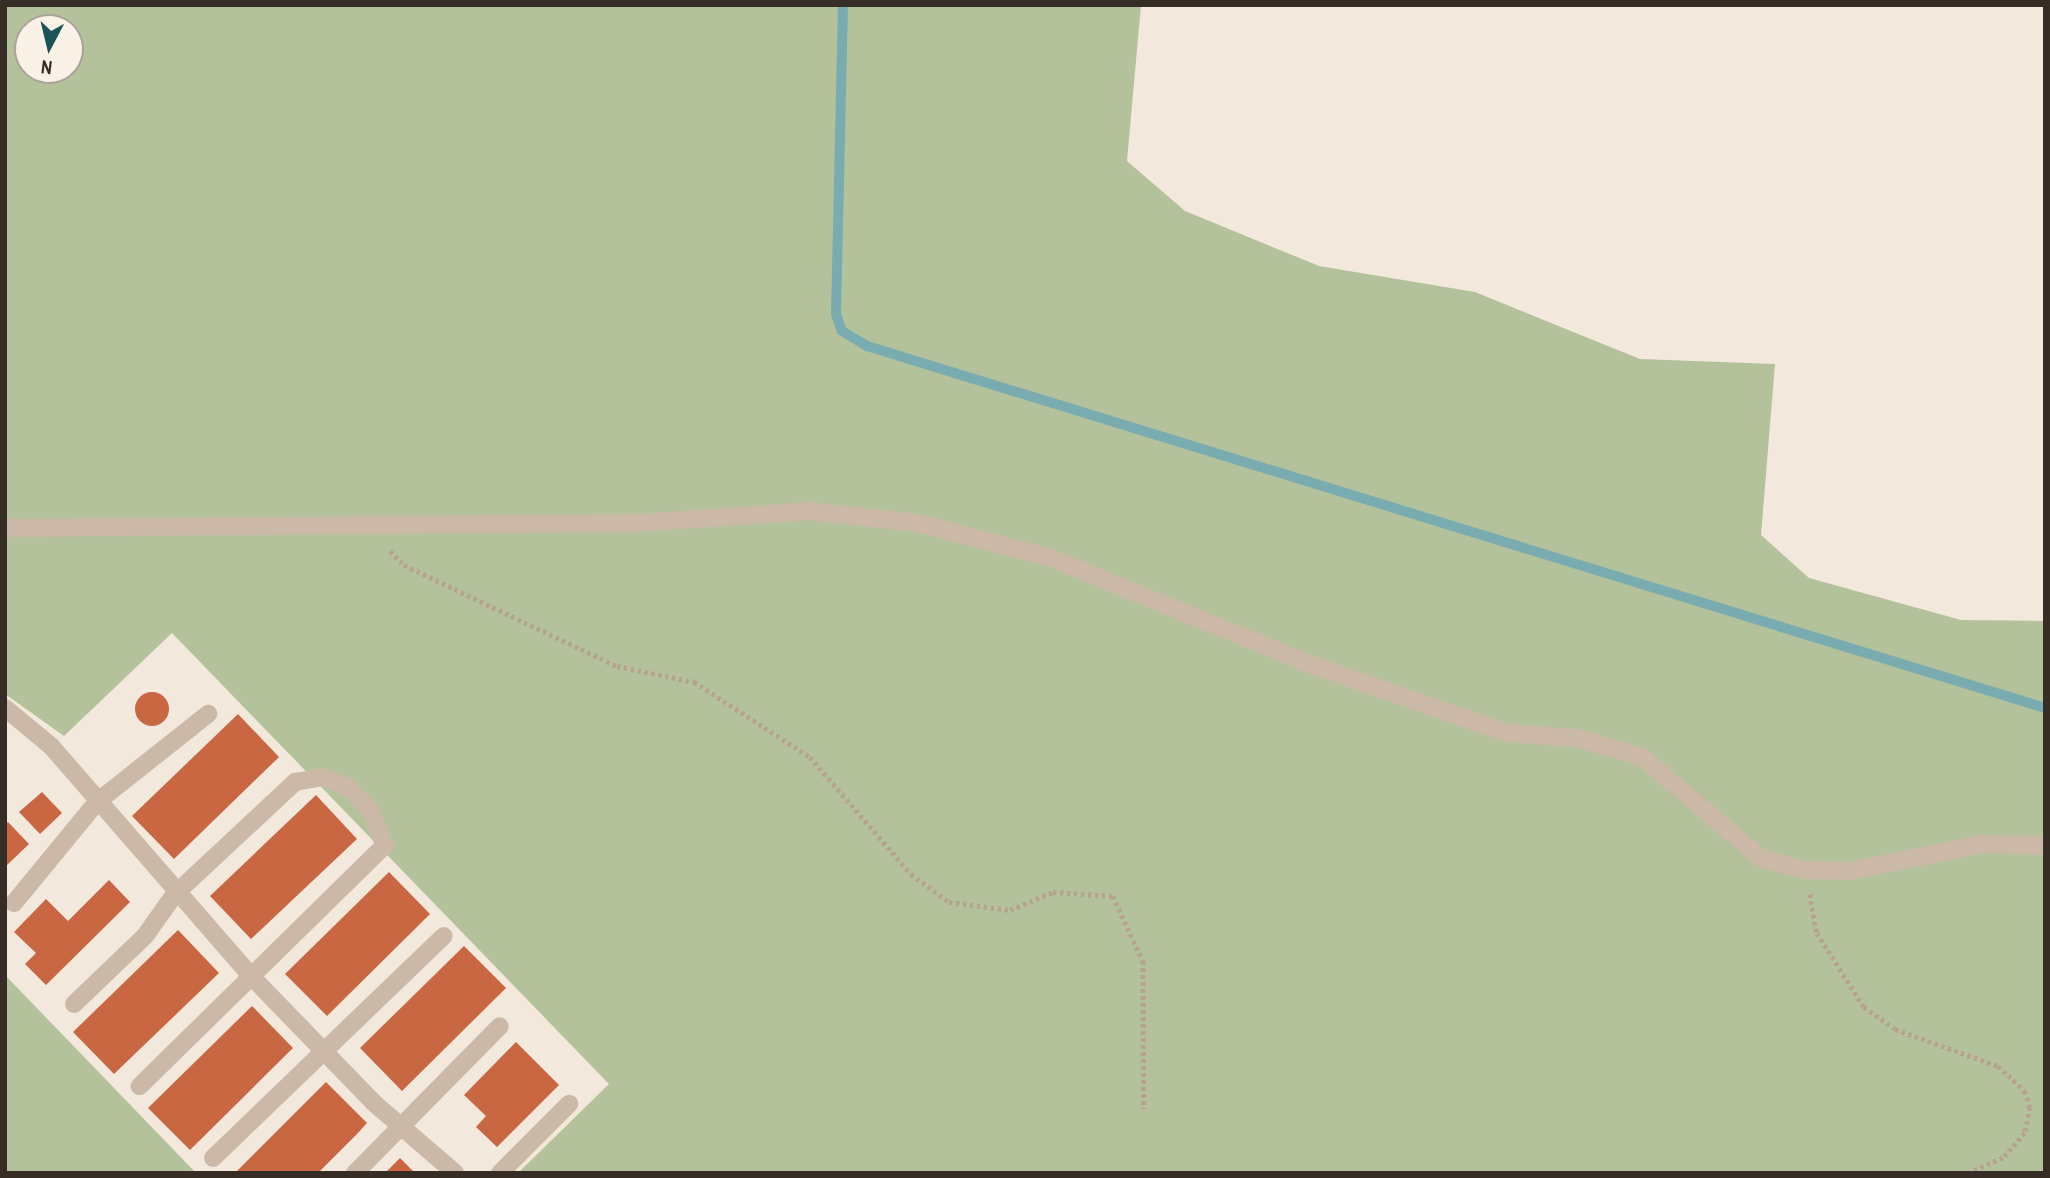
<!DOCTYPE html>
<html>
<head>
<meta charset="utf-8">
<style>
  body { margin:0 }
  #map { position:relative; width:2050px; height:1178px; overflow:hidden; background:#f2e8db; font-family:"Archivo Narrow",sans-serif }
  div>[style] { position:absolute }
  .green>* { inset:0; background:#b3c29a }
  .stream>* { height:10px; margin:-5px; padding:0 5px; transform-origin:5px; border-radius:5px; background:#79acb0 }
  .building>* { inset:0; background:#c96742 }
  .round { border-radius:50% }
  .path>* { height:4.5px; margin-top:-2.25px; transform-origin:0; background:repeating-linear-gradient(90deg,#b7a290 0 3.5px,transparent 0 7px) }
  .lane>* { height:18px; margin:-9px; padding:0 9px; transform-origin:9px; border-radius:9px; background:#cbb8a6 }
  .street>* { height:18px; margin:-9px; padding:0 9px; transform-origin:9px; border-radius:9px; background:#cbb8a6 }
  span { translate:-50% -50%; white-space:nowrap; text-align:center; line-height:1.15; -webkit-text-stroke:5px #faf2e7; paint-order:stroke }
  .frame { position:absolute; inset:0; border:7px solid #372d27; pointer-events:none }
  .north { position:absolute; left:14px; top:14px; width:70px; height:70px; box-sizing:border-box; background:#faf2e7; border:2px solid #aca39a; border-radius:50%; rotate:187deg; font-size:19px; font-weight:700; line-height:28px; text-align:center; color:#372d27 }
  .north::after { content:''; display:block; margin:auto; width:24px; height:32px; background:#1c5359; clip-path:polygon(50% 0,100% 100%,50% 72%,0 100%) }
</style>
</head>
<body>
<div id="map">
  <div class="green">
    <div style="clip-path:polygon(evenodd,5px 5px,1141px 5px,1127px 161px,1185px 211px,1319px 266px,1475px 292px,1640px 359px,1775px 364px,1761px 535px,1809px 578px,1961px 620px,2045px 621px,2045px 1173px,518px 1173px,609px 1084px,172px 633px,64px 736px,5px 694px,5px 5px,28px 28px,70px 28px,70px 70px,28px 70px,28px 28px)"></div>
    <div style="clip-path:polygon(5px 975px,196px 1173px,5px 1173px)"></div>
  </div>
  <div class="stream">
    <div style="left:843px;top:5px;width:309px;rotate:91.3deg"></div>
    <div style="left:836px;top:314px;width:18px;rotate:71deg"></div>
    <div style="left:842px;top:331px;width:29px;rotate:31deg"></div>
    <div style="left:867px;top:346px;width:1232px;rotate:17.08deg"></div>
  </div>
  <div class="building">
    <div class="round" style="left:135px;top:692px;width:34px;height:34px"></div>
    <div style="clip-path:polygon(238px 714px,279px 757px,174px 859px,132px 816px)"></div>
    <div style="clip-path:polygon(42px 792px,62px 813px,40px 834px,19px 812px)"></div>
    <div style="clip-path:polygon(316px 795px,357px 839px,251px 939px,210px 896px)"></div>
    <div style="clip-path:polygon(8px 822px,29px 844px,5px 867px,5px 825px)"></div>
    <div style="clip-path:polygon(389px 872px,430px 914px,327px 1016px,285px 974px)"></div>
    <div style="clip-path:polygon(109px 880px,130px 902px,46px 985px,25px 964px,36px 953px,14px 932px,46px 899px,68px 921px)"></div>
    <div style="clip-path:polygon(178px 930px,219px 973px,114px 1074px,73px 1032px)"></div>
    <div style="clip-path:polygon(464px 946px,506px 988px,402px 1091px,360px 1048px)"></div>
    <div style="clip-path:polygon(252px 1006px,293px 1048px,190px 1150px,148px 1108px)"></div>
    <div style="clip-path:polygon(516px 1042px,559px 1085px,497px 1147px,476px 1127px,486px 1116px,464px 1095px)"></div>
    <div style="clip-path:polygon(326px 1082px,367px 1123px,357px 1134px,318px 1173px,235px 1173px)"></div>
    <div style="clip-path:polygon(400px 1158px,415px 1173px,385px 1173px)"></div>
  </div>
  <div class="path">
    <div style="left:390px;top:551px;width:20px;rotate:45deg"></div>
    <div style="left:404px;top:565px;width:236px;rotate:25.4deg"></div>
    <div style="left:617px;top:666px;width:79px;rotate:11.7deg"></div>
    <div style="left:694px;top:682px;width:138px;rotate:32.9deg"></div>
    <div style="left:810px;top:757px;width:155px;rotate:49.2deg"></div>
    <div style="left:911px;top:874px;width:47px;rotate:36.4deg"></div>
    <div style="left:949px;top:902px;width:62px;rotate:7.5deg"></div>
    <div style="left:1010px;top:910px;width:47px;rotate:-22.7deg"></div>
    <div style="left:1053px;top:892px;width:60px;rotate:3.8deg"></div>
    <div style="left:1113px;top:896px;width:72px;rotate:65.2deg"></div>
    <div style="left:1143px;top:961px;width:148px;rotate:89.6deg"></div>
    <div style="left:1810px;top:894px;width:40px;rotate:80deg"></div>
    <div style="left:1817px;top:933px;width:88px;rotate:57.6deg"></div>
    <div style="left:1864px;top:1007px;width:38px;rotate:35deg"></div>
    <div style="left:1895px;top:1029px;width:109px;rotate:19.8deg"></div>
    <div style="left:1998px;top:1066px;width:37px;rotate:43deg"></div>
    <div style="left:2025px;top:1091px;width:17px;rotate:73deg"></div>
    <div style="left:2030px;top:1107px;width:26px;rotate:101deg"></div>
    <div style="left:2025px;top:1133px;width:33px;rotate:131deg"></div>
    <div style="left:2003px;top:1158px;width:37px;rotate:156deg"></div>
  </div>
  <div class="lane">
    <div style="left:5px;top:708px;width:60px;rotate:39.6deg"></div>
    <div style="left:51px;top:746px;width:303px;rotate:49deg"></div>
    <div style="left:250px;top:975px;width:178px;rotate:45.9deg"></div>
    <div style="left:374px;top:1103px;width:107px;rotate:40.8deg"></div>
    <div style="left:14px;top:903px;width:131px;rotate:-50.6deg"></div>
    <div style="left:97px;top:802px;width:142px;rotate:-38.4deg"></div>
    <div style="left:74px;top:1004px;width:98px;rotate:-43.8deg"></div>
    <div style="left:145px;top:936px;width:50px;rotate:-54.7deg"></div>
    <div style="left:174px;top:895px;width:166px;rotate:-43deg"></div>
    <div style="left:295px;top:782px;width:28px;rotate:-10deg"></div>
    <div style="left:323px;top:777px;width:28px;rotate:23deg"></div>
    <div style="left:349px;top:788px;width:32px;rotate:46deg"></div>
    <div style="left:371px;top:811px;width:37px;rotate:68deg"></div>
    <div style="left:385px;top:845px;width:344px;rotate:135.5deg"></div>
    <div style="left:213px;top:1158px;width:320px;rotate:-43.9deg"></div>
    <div style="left:355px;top:1173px;width:206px;rotate:-45.4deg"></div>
    <div style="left:500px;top:1173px;width:98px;rotate:-45deg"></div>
  </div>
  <div class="street">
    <div style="left:5px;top:528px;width:634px;rotate:-0.45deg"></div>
    <div style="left:639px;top:523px;width:170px;rotate:-4deg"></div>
    <div style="left:809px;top:511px;width:110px;rotate:6.3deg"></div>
    <div style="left:918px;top:523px;width:138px;rotate:14.7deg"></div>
    <div style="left:1051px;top:558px;width:274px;rotate:22.3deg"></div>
    <div style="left:1304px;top:662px;width:215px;rotate:19.3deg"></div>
    <div style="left:1507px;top:733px;width:70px;rotate:4.1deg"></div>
    <div style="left:1577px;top:738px;width:68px;rotate:16.3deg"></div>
    <div style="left:1642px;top:757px;width:156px;rotate:40.3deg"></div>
    <div style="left:1761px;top:858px;width:46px;rotate:15.3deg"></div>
    <div style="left:1805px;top:870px;width:45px;rotate:1.3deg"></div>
    <div style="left:1850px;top:871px;width:136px;rotate:-11.5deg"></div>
    <div style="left:1983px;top:844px;width:62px;rotate:1.8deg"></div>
  </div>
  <div class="frame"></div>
  <div class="north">N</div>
</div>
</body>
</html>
